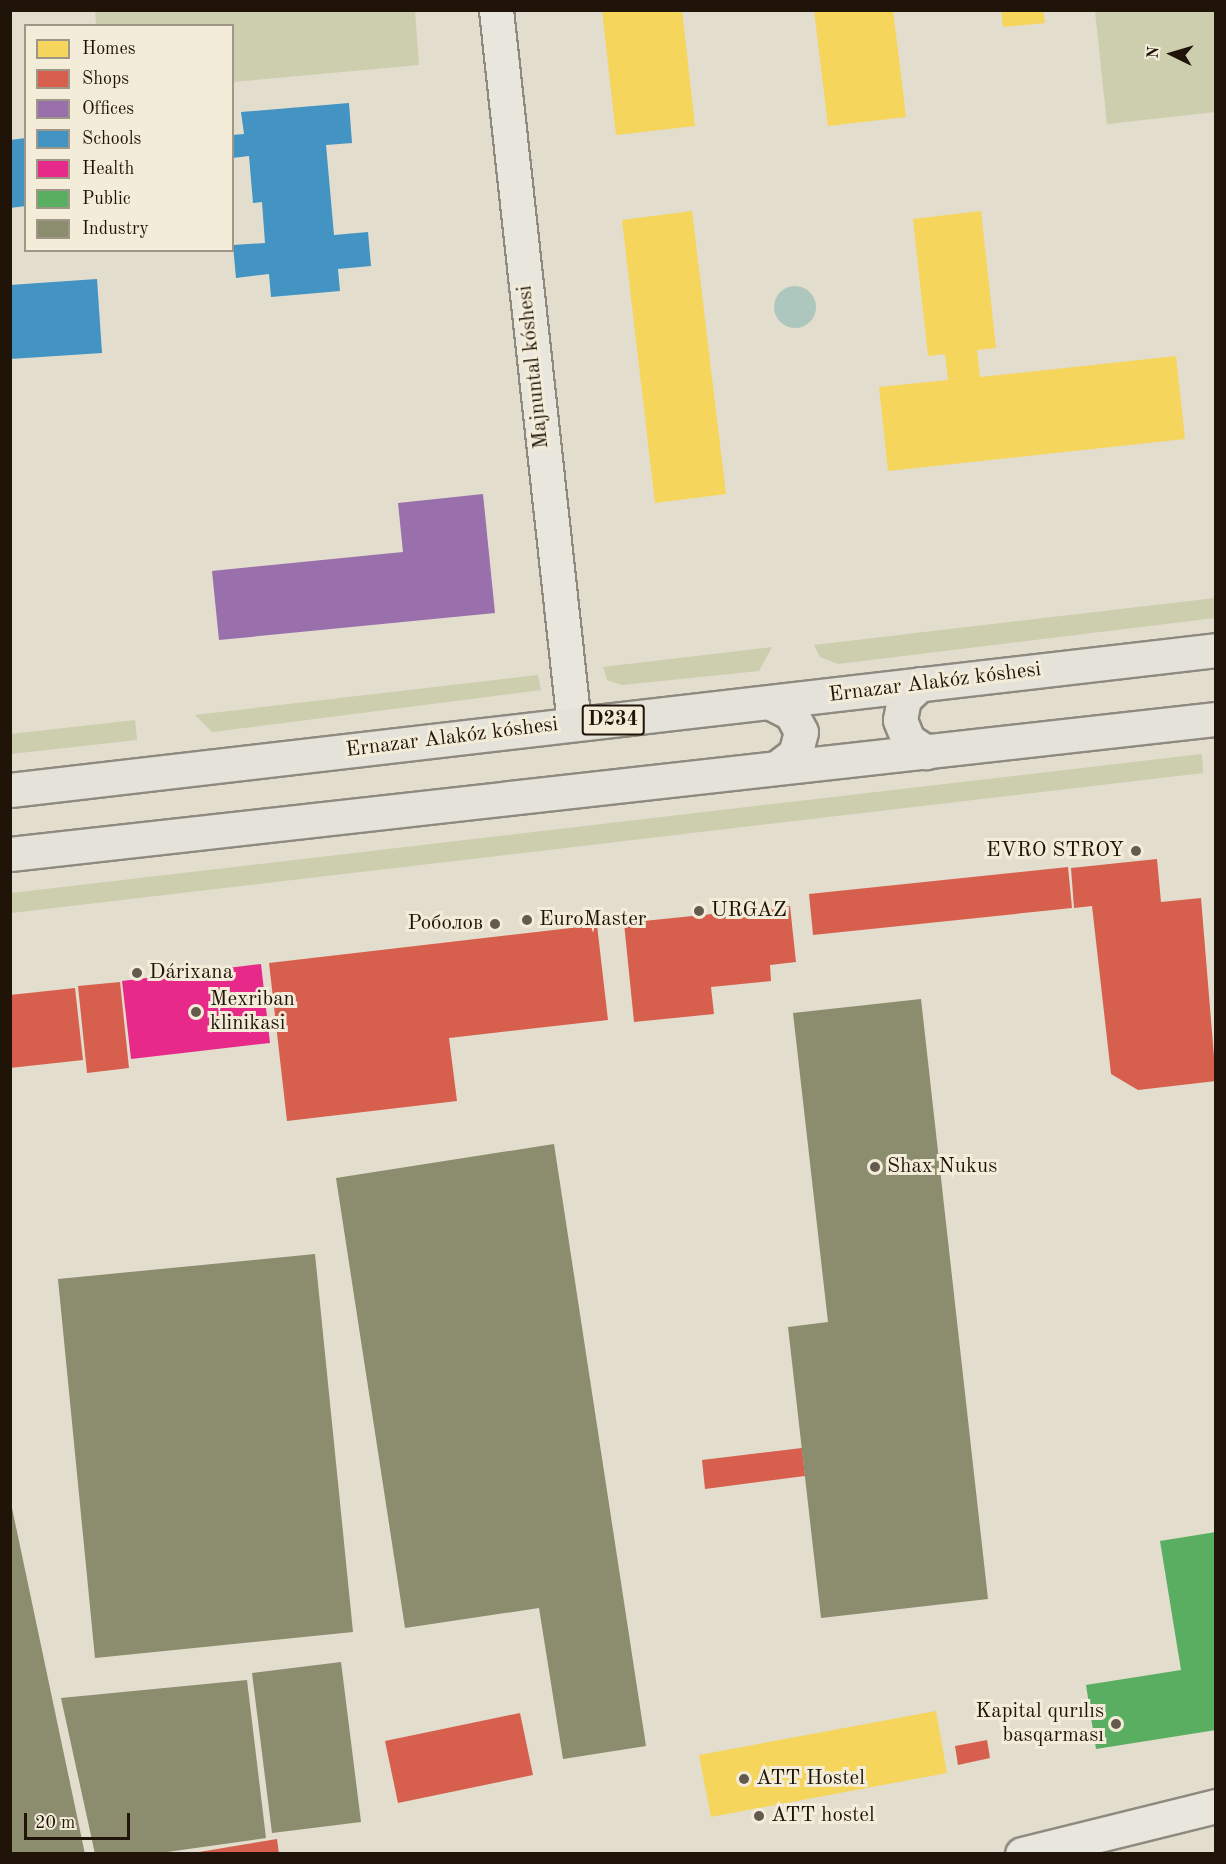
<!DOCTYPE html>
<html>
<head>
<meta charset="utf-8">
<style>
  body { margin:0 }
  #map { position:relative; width:1226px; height:1864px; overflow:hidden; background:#e2ddcd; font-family:"Old Standard TT",serif }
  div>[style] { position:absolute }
  .green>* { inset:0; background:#cccead }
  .water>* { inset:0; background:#aec7be }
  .round { border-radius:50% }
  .homes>* { inset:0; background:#f6d55c }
  .shops>* { inset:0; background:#d6604d }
  .offices>* { inset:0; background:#9970ab }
  .schools>* { inset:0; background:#4393c3 }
  .health>* { inset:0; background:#e7298a }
  .public>* { inset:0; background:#5aae61 }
  .industry>* { inset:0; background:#8c8c6e }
  .roads { filter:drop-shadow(2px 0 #8e8a80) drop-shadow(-2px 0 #8e8a80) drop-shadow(0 2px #8e8a80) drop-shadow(0 -2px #8e8a80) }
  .minor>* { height:33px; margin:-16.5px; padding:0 16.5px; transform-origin:16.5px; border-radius:16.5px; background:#e9e6de }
  .primary>* { height:33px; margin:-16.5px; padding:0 16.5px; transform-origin:16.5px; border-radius:16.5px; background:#e5e2d9 }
  .dots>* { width:16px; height:16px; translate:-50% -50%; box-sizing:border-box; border:3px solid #f2ecd9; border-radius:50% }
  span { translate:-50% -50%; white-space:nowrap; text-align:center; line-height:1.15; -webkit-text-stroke:6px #f2ecd9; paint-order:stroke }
  .shield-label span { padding:2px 4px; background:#f2ecd9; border:2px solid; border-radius:4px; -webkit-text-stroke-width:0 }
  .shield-label { font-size:20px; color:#201409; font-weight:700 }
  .street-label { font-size:21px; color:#201409 }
  .poi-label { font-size:21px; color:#201409 }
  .right { translate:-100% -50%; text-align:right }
  .left { translate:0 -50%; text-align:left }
  .frame { position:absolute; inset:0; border:12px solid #201409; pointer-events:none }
  .legend { position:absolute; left:24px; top:24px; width:210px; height:228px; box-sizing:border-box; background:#f2ecd9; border:2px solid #9e9686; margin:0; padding:8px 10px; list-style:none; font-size:18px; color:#201409 }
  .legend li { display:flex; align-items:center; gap:12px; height:30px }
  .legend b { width:30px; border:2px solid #9e9686 }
  .north { position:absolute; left:1142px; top:24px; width:60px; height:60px; -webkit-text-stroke:4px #f2ecd9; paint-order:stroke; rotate:275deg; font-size:16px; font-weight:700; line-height:24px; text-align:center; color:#201409 }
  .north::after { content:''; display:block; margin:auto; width:21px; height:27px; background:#201409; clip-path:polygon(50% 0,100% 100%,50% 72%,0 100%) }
  .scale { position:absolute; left:24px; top:1813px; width:106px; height:27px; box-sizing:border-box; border:3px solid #201409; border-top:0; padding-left:8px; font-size:18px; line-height:21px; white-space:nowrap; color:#201409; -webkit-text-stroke:4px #f2ecd9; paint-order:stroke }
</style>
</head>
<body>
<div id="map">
  <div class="green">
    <div style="clip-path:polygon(95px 11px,415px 11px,419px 65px,233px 82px,232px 26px,96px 25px)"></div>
    <div style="clip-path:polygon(1095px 11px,1215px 11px,1215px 112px,1107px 124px)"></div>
    <div style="clip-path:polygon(1215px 598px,1215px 618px,838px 664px,820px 657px,814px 645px)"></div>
    <div style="clip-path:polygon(772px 647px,759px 671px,622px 685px,607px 680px,603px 667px)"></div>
    <div style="clip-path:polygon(538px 675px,541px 690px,212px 732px,195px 715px)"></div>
    <div style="clip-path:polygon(135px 720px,137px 740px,11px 754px,11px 734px)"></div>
    <div style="clip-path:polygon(1202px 754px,1203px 773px,11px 913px,11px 893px)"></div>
  </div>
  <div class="water">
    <div class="round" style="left:774px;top:286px;width:42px;height:42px"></div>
  </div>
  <div class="homes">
    <div style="clip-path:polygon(602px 10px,682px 10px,695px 126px,616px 135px)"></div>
    <div style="clip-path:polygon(814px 10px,893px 10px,906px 117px,828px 126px)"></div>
    <div style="clip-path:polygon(1001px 10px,1043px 10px,1045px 23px,1003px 27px)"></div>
    <div style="clip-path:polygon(692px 211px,726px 494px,655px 503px,622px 220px)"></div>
    <div style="clip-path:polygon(981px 211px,996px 348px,977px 350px,980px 377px,1176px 356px,1185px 439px,888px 471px,879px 387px,948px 380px,945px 354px,928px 356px,913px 219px)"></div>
    <div style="clip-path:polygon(936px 1711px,947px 1773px,711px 1817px,699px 1755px)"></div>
  </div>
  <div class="shops">
    <div style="clip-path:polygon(1157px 859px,1161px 902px,1201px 898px,1216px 1081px,1138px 1090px,1111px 1074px,1092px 906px,1074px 908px,1071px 868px)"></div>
    <div style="clip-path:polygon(1068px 867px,1072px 908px,813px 935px,809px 894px)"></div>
    <div style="clip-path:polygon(790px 906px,796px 962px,770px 965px,771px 981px,711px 987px,714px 1014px,634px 1022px,624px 923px)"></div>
    <div style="clip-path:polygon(597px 925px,608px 1020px,449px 1038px,457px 1101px,287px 1121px,269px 963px)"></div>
    <div style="clip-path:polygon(120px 982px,129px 1068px,87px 1073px,78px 986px)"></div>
    <div style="clip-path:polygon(75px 988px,83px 1060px,10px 1068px,10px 995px)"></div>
    <div style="clip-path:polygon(802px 1448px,805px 1476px,705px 1489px,702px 1460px)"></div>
    <div style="clip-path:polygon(520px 1713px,533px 1775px,398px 1803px,385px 1741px)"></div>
    <div style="clip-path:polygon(987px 1740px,990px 1758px,958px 1765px,955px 1746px)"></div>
    <div style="clip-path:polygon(277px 1839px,279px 1854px,199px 1854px,199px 1852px)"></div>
  </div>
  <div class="offices">
    <div style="clip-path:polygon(483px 494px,495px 613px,219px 640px,212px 571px,403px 552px,398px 503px)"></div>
  </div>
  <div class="schools">
    <div style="clip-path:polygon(349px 103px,352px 143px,326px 145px,334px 235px,368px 232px,371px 266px,338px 269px,340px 291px,271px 297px,269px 274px,236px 278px,233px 245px,265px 243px,262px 202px,253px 203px,249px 156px,232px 158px,232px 135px,244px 134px,241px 112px)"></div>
    <div style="clip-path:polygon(26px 138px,26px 206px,10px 208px,10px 140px)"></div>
    <div style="clip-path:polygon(97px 279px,102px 353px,10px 359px,10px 285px)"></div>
  </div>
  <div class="health">
    <div style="clip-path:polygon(261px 964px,270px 1043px,131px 1059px,122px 981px)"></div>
  </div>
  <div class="public">
    <div style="clip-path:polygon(1216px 1532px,1216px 1730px,1096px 1749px,1086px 1685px,1181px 1670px,1160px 1541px)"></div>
  </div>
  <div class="industry">
    <div style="clip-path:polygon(921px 999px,988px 1599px,821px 1618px,788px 1327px,828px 1322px,793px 1013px)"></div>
    <div style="clip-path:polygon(554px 1144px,646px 1746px,563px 1759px,539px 1608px,405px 1628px,336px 1178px)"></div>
    <div style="clip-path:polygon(315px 1254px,353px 1632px,95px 1658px,58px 1279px)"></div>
    <div style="clip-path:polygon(10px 1508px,12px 1508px,85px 1854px,10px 1854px)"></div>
    <div style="clip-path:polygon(341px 1662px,361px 1822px,272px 1833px,252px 1673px)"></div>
    <div style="clip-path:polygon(247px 1680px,266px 1838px,153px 1854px,95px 1854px,61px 1698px)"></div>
  </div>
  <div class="roads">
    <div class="minor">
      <div style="left:496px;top:10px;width:718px;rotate:83.77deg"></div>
      <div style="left:1022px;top:1854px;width:200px;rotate:-13.9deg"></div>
    </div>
    <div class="primary">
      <div style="left:920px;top:684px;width:22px;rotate:137deg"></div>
      <div style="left:904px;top:699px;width:21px;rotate:101deg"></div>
      <div style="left:900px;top:720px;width:22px;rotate:68deg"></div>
      <div style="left:908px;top:740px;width:22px;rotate:34deg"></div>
      <div style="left:771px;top:703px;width:22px;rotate:27deg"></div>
      <div style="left:791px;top:713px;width:21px;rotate:62deg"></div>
      <div style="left:801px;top:732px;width:23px;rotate:105deg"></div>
      <div style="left:795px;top:754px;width:21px;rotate:143deg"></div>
      <div style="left:10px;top:790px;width:1214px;rotate:-6.62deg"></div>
      <div style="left:10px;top:854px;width:1214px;rotate:-6.39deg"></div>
    </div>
  </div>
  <div class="dots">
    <div style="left:1136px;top:851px;background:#645a4e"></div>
    <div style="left:699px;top:911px;background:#645a4e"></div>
    <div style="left:527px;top:920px;background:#645a4e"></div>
    <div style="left:495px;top:924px;background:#645a4e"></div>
    <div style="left:137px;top:973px;background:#645a4e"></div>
    <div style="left:196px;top:1012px;background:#645a4e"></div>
    <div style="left:875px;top:1167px;background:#645a4e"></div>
    <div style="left:1116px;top:1724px;background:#645a4e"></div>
    <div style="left:744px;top:1779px;background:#645a4e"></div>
    <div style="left:759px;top:1816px;background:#645a4e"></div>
  </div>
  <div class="shield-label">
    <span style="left:613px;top:720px">D234</span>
  </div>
  <div class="street-label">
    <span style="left:534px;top:367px;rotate:-96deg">Majnuntal kóshesi</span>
    <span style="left:935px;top:683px;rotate:-7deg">Ernazar Alakóz kóshesi</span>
    <span style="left:452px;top:738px;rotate:-7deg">Ernazar Alakóz kóshesi</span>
  </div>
  <div class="poi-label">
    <span class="right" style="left:1124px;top:851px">EVRO STROY</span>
    <span class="left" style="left:711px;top:911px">URGAZ</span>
    <span class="left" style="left:539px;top:920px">EuroMaster</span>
    <span class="right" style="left:483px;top:924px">Роболов</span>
    <span class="left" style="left:149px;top:973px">Dárixana</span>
    <span class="left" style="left:210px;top:1012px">Mexriban<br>klinikasi</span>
    <span class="left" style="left:887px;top:1167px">Shax Nukus</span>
    <span class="right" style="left:1104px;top:1724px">Kapital qurılıs<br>basqarması</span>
    <span class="left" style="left:756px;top:1779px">ATT Hostel</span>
    <span class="left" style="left:771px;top:1816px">ATT hostel</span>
  </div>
  <div class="frame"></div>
  <ul class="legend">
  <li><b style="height:16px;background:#f6d55c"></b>Homes</li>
  <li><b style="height:16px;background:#d6604d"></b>Shops</li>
  <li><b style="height:16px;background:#9970ab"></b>Offices</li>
  <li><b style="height:16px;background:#4393c3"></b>Schools</li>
  <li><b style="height:16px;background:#e7298a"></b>Health</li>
  <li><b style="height:16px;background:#5aae61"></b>Public</li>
  <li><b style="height:16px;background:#8c8c6e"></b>Industry</li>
  </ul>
  <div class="north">N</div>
  <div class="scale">20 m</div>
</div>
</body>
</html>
